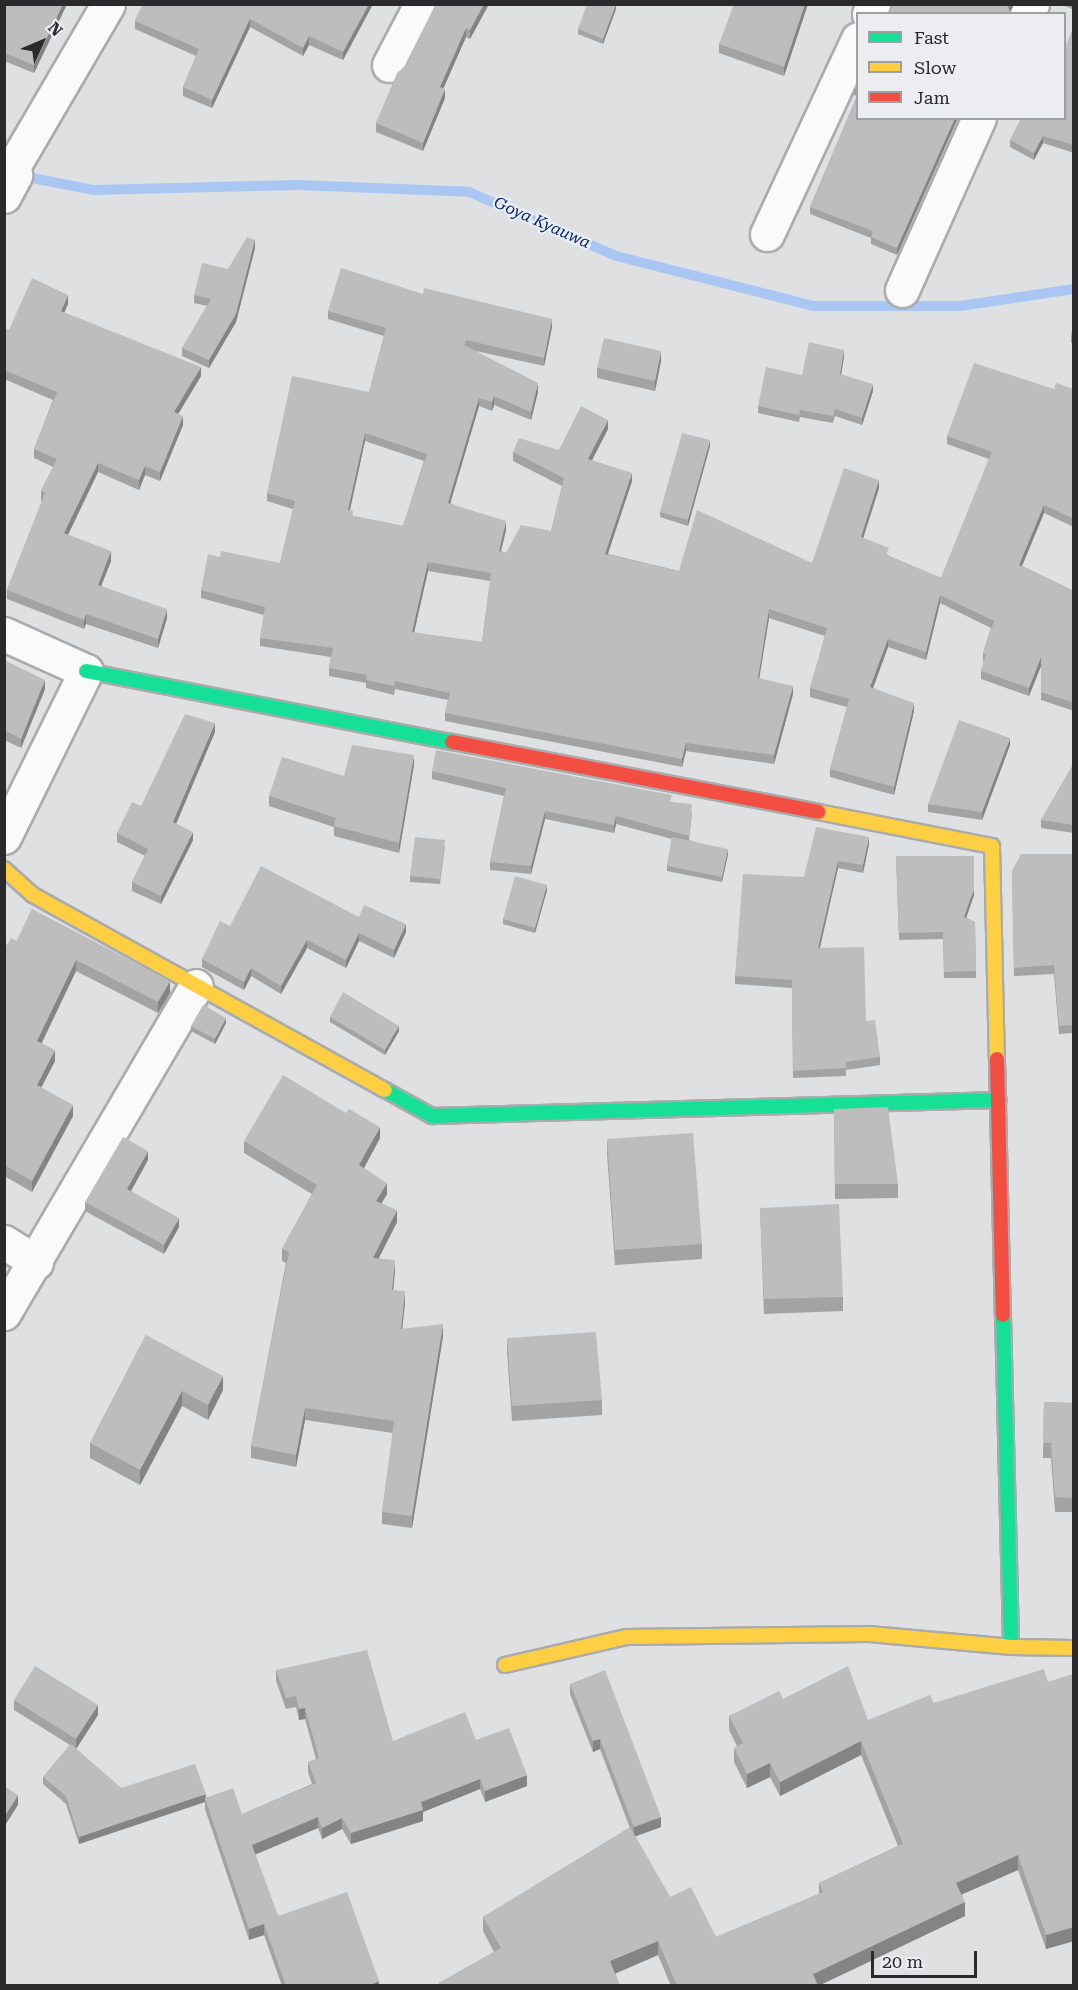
<!DOCTYPE html>
<html>
<head>
<meta charset="utf-8">
<style>
  body { margin:0 }
  #map { position:relative; width:1078px; height:1990px; overflow:hidden; background:#dfe0e2; font-family:"Roboto Serif",serif }
  div>[style] { position:absolute }
  .stream>* { height:10px; margin:-5px; padding:0 5px; transform-origin:5px; border-radius:5px; background:#aac7f4 }
  .roads { filter:drop-shadow(2px 0 #aaabac) drop-shadow(-2px 0 #aaabac) drop-shadow(0 2px #aaabac) drop-shadow(0 -2px #aaabac) }
  .street>* { height:33px; margin:-16.5px; padding:0 16.5px; transform-origin:16.5px; border-radius:16.5px; background:#fafafb }
  .fast>* { height:14px; margin:-7px; padding:0 7px; transform-origin:7px; border-radius:7px; background:#16e098 }
  .slow>* { height:14px; margin:-7px; padding:0 7px; transform-origin:7px; border-radius:7px; background:#ffcf43 }
  .jam>* { height:14px; margin:-7px; padding:0 7px; transform-origin:7px; border-radius:7px; background:#f24e42 }
  .wall>* { inset:0; background:#a3a3a3 }
  .shaded-wall>* { inset:0; background:#848485 }
  .building>* { inset:0; background:#bdbdbe }
  span { translate:-50% -50%; white-space:nowrap; text-align:center; line-height:1.15; -webkit-text-stroke:4.5px #ebedf1; paint-order:stroke }
  .water-label { font-size:16px; color:#00276b; font-style:italic }
  .frame { position:absolute; inset:0; border:6px solid #2a2a2c; pointer-events:none }
  .legend { position:absolute; left:856px; top:12px; width:210px; height:108px; box-sizing:border-box; background:#ebedf1; border:2px solid #9e9fa2; margin:0; padding:8px 10px; list-style:none; font-size:18px; color:#2a2a2c }
  .legend li { display:flex; align-items:center; gap:12px; height:30px }
  .legend b { width:30px; border:2px solid #9e9fa2 }
  .north { position:absolute; left:12px; top:12px; width:60px; height:60px; -webkit-text-stroke:4px #ebedf1; paint-order:stroke; rotate:46deg; font-size:16px; font-weight:700; line-height:24px; text-align:center; color:#2a2a2c }
  .north::after { content:''; display:block; margin:auto; width:21px; height:27px; background:#2a2a2c; clip-path:polygon(50% 0,100% 100%,50% 72%,0 100%) }
  .scale { position:absolute; left:871px; top:1951px; width:106px; height:27px; box-sizing:border-box; border:3px solid #2a2a2c; border-top:0; padding-left:8px; font-size:18px; line-height:21px; white-space:nowrap; color:#2a2a2c; -webkit-text-stroke:4px #ebedf1; paint-order:stroke }
</style>
</head>
<body>
<div id="map">
  <div class="stream">
    <div style="left:17px;top:175px;width:77px;rotate:11.2deg"></div>
    <div style="left:93px;top:190px;width:205px;rotate:-1.4deg"></div>
    <div style="left:298px;top:185px;width:171px;rotate:2.3deg"></div>
    <div style="left:469px;top:192px;width:160px;rotate:23.5deg"></div>
    <div style="left:616px;top:256px;width:203px;rotate:14.2deg"></div>
    <div style="left:813px;top:306px;width:147px"></div>
    <div style="left:960px;top:306px;width:115px;rotate:-8.5deg"></div>
  </div>
  <div class="roads">
    <div class="street">
      <div style="left:869px;top:14px;width:11px;rotate:-68deg"></div>
      <div style="left:1027px;top:14px;width:11px;rotate:-63deg"></div>
      <div style="left:389px;top:65px;width:69px;rotate:-62.3deg"></div>
      <div style="left:4px;top:196px;width:24px;rotate:-62deg"></div>
      <div style="left:15px;top:175px;width:6px;rotate:-149deg"></div>
      <div style="left:10px;top:172px;width:194px;rotate:-59.7deg"></div>
      <div style="left:767px;top:234px;width:215px;rotate:-65deg"></div>
      <div style="left:902px;top:290px;width:188px;rotate:-65.9deg"></div>
      <div style="left:4px;top:634px;width:90px;rotate:24.3deg"></div>
      <div style="left:86px;top:671px;width:185px;rotate:116.3deg"></div>
      <div style="left:4px;top:1242px;width:38px;rotate:32deg"></div>
      <div style="left:4px;top:1313px;width:379px;rotate:-59.6deg"></div>
    </div>
    <div class="fast">
      <div style="left:86px;top:671px;width:373px;rotate:11deg"></div>
      <div style="left:385px;top:1090px;width:54px;rotate:29deg"></div>
      <div style="left:432px;top:1116px;width:567px;rotate:-1.62deg"></div>
      <div style="left:1003px;top:1315px;width:332px;rotate:88.6deg"></div>
    </div>
    <div class="slow">
      <div style="left:818px;top:812px;width:177px;rotate:11.1deg"></div>
      <div style="left:992px;top:846px;width:213px;rotate:88.7deg"></div>
      <div style="left:4px;top:869px;width:39px;rotate:42deg"></div>
      <div style="left:33px;top:895px;width:402px;rotate:29deg"></div>
      <div style="left:505px;top:1665px;width:124px;rotate:-13deg"></div>
      <div style="left:626px;top:1637px;width:243px;rotate:-0.7deg"></div>
      <div style="left:869px;top:1634px;width:143px;rotate:5.2deg"></div>
      <div style="left:1011px;top:1647px;width:63px;rotate:0.9deg"></div>
    </div>
    <div class="jam">
      <div style="left:452px;top:742px;width:373px;rotate:10.8deg"></div>
      <div style="left:997px;top:1059px;width:256px;rotate:88.7deg"></div>
    </div>
  </div>
  <div class="wall">
    <div style="clip-path:polygon(4px 4px,67px 4px,34px 73px,4px 61px)"></div>
    <div style="clip-path:polygon(143px 4px,373px 4px,343px 60px,309px 45px,303px 56px,250px 27px,212px 108px,183px 96px,183px 87px,196px 56px,135px 29px,135px 21px)"></div>
    <div style="clip-path:polygon(436px 4px,489px 4px,470px 39px,466px 37px,443px 89px,445px 98px,423px 151px,376px 132px,376px 123px)"></div>
    <div style="clip-path:polygon(808px 4px,784px 76px,719px 53px,719px 44px)"></div>
    <div style="clip-path:polygon(1061px 4px,1074px 4px,1074px 10px)"></div>
    <div style="clip-path:polygon(616px 9px,603px 44px,578px 34px,578px 29px)"></div>
    <div style="clip-path:polygon(1074px 26px,1074px 153px,1043px 143px,1034px 160px,1010px 147px,1010px 140px,1065px 118px)"></div>
    <div style="clip-path:polygon(858px 80px,858px 118px,958px 118px,897px 255px,871px 244px,871px 238px,810px 214px,810px 207px,857px 96px,854px 95px,854px 88px)"></div>
    <div style="clip-path:polygon(255px 248px,236px 322px,209px 368px,182px 356px,182px 348px,207px 306px,194px 303px,194px 295px)"></div>
    <div style="clip-path:polygon(evenodd,423px 294px,552px 327px,544px 366px,476px 351px,538px 392px,531px 420px,494px 405px,492px 411px,479px 406px,450px 503px,506px 530px,501px 551px,506px 553px,551px 531px,562px 486px,513px 461px,513px 452px,559px 450px,608px 429px,592px 460px,632px 481px,608px 554px,679px 571px,812px 563px,879px 488px,863px 538px,889px 556px,941px 578px,989px 459px,947px 444px,947px 436px,1054px 389px,1074px 389px,1074px 527px,1044px 513px,1022px 566px,1074px 591px,1074px 711px,1041px 700px,1041px 666px,1029px 696px,981px 679px,981px 671px,984px 662px,983px 661px,983px 653px,991px 628px,940px 603px,926px 660px,888px 647px,873px 688px,914px 711px,894px 795px,830px 777px,830px 769px,847px 707px,810px 697px,810px 688px,825px 636px,769px 618px,759px 678px,793px 694px,774px 764px,686px 751px,682px 767px,445px 721px,445px 713px,448px 700px,395px 689px,394px 695px,366px 688px,366px 683px,329px 676px,329px 668px,331px 657px,260px 646px,260px 638px,264px 615px,201px 598px,201px 590px,220px 557px,280px 563px,293px 509px,267px 501px,267px 493px,369px 392px,384px 336px,328px 319px,328px 311px,423px 294px,365px 441px,424px 461px,403px 526px,353px 516px,350px 510px,365px 441px,423px 294px,428px 571px,490px 581px,482px 642px,414px 633px,428px 571px)"></div>
    <div style="clip-path:polygon(68px 304px,64px 313px,201px 376px,178px 414px,183px 425px,160px 481px,145px 475px,139px 490px,98px 472px,68px 535px,111px 561px,101px 586px,167px 618px,158px 648px,86px 624px,84px 629px,7px 599px,7px 590px,42px 501px,41px 501px,41px 491px,53px 467px,34px 458px,34px 449px,53px 400px,4px 379px,4px 328px,9px 330px)"></div>
    <div style="clip-path:polygon(1074px 323px,1074px 344px,1071px 343px,1071px 335px)"></div>
    <div style="clip-path:polygon(844px 357px,841px 374px,873px 391px,862px 425px,835px 416px,833px 423px,800px 417px,799px 422px,758px 413px,758px 406px,802px 375px)"></div>
    <div style="clip-path:polygon(661px 361px,655px 391px,597px 378px,597px 368px)"></div>
    <div style="clip-path:polygon(710px 446px,688px 526px,660px 517px,660px 512px)"></div>
    <div style="clip-path:polygon(4px 660px,45px 689px,21px 748px,4px 740px)"></div>
    <div style="clip-path:polygon(215px 732px,176px 824px,193px 840px,161px 904px,132px 891px,132px 882px,145px 856px,117px 842px,117px 833px,141px 806px)"></div>
    <div style="clip-path:polygon(1010px 745px,982px 820px,928px 812px,928px 804px)"></div>
    <div style="clip-path:polygon(1074px 763px,1074px 833px,1041px 828px,1041px 820px)"></div>
    <div style="clip-path:polygon(414px 765px,399px 853px,334px 836px,334px 827px,269px 806px,269px 796px,344px 776px)"></div>
    <div style="clip-path:polygon(432px 771px,672px 802px,692px 813px,689px 840px,728px 854px,722px 882px,667px 871px,667px 866px,672px 839px,616px 824px,614px 833px,545px 819px,531px 874px,490px 870px,490px 862px,504px 796px,432px 779px)"></div>
    <div style="clip-path:polygon(869px 844px,863px 873px,838px 868px,820px 948px,866px 1021px,880px 1057px,880px 1065px,846px 1070px,846px 1076px,793px 1078px,792px 988px,735px 984px,735px 976px,804px 877px)"></div>
    <div style="clip-path:polygon(445px 845px,440px 884px,410px 882px,410px 876px)"></div>
    <div style="clip-path:polygon(1074px 854px,1074px 1033px,1059px 1034px,1054px 974px,1014px 976px,1012px 871px)"></div>
    <div style="clip-path:polygon(896px 856px,974px 895px,966px 918px,975px 922px,976px 978px,944px 978px,943px 939px,899px 940px)"></div>
    <div style="clip-path:polygon(547px 890px,535px 933px,503px 924px,503px 919px)"></div>
    <div style="clip-path:polygon(32px 909px,170px 993px,158px 1013px,76px 971px,42px 1043px,55px 1061px,41px 1087px,73px 1116px,32px 1192px,4px 1176px,4px 949px,17px 941px)"></div>
    <div style="clip-path:polygon(359px 917px,406px 932px,394px 958px,359px 941px,346px 968px,307px 948px,281px 994px,251px 976px,244px 990px,202px 967px,202px 959px,230px 926px)"></div>
    <div style="clip-path:polygon(330px 1017px,399px 1031px,385px 1055px,330px 1022px)"></div>
    <div style="clip-path:polygon(226px 1023px,215px 1044px,191px 1031px,191px 1026px)"></div>
    <div style="clip-path:polygon(834px 1109px,898px 1184px,898px 1198px,835px 1199px)"></div>
    <div style="clip-path:polygon(380px 1138px,364px 1168px,387px 1194px,381px 1203px,397px 1222px,379px 1258px,395px 1271px,393px 1290px,405px 1303px,402px 1329px,443px 1336px,412px 1528px,382px 1524px,382px 1512px,393px 1433px,305px 1420px,296px 1467px,251px 1458px,251px 1446px,286px 1263px,282px 1261px,282px 1249px,312px 1194px,244px 1153px,244px 1141px)"></div>
    <div style="clip-path:polygon(607px 1139px,702px 1244px,702px 1259px,615px 1265px,607px 1154px)"></div>
    <div style="clip-path:polygon(148px 1160px,131px 1191px,179px 1227px,164px 1254px,85px 1211px,85px 1202px)"></div>
    <div style="clip-path:polygon(760px 1208px,843px 1297px,843px 1311px,764px 1314px)"></div>
    <div style="clip-path:polygon(146px 1335px,223px 1390px,208px 1420px,182px 1406px,140px 1485px,90px 1458px,90px 1443px)"></div>
    <div style="clip-path:polygon(507px 1338px,602px 1400px,602px 1415px,512px 1421px,507px 1353px)"></div>
    <div style="clip-path:polygon(1044px 1402px,1074px 1403px,1074px 1512px,1055px 1512px,1051px 1458px,1043px 1458px)"></div>
    <div style="clip-path:polygon(276px 1670px,393px 1741px,476px 1740px,527px 1786px,485px 1802px,480px 1789px,423px 1812px,423px 1821px,351px 1844px,342px 1829px,322px 1839px,318px 1828px,255px 1854px,278px 1916px,379px 1986px,282px 1986px,264px 1935px,249px 1940px,205px 1809px,205px 1802px,79px 1844px,66px 1804px,43px 1784px,43px 1777px,70px 1745px,14px 1710px,14px 1700px,98px 1715px,76px 1749px,121px 1788px,206px 1797px,242px 1814px,312px 1784px,308px 1772px,308px 1762px,316px 1759px,305px 1719px,299px 1720px,296px 1707px,286px 1709px,276px 1681px)"></div>
    <div style="clip-path:polygon(1074px 1674px,1074px 1941px,1046px 1949px,1018px 1870px,962px 1894px,965px 1916px,818px 1986px,671px 1986px,658px 1955px,615px 1973px,620px 1986px,439px 1986px,439px 1983px,494px 1952px,483px 1931px,483px 1917px,630px 1828px,600px 1749px,593px 1752px,570px 1694px,570px 1684px,661px 1827px,635px 1836px,670px 1897px,716px 1937px,819px 1894px,819px 1883px,898px 1846px,861px 1755px,780px 1796px,770px 1777px,747px 1788px,734px 1762px,734px 1748px,737px 1746px,729px 1730px,729px 1716px,783px 1699px,868px 1720px,934px 1703px,1048px 1682px)"></div>
  </div>
  <div class="shaded-wall">
    <div style="clip-path:polygon(63px 4px,67px 4px,34px 73px,34px 65px)"></div>
    <div style="clip-path:polygon(369px 4px,373px 4px,343px 60px,343px 52px)"></div>
    <div style="clip-path:polygon(484px 4px,489px 4px,470px 39px,470px 30px)"></div>
    <div style="clip-path:polygon(616px 4px,616px 9px,603px 44px,603px 39px)"></div>
    <div style="clip-path:polygon(805px 4px,808px 4px,784px 76px,784px 67px)"></div>
    <div style="clip-path:polygon(1010px 4px,1014px 4px,1009px 14px,1008px 7px)"></div>
    <div style="clip-path:polygon(250px 19px,250px 27px,212px 108px,212px 100px)"></div>
    <div style="clip-path:polygon(466px 28px,466px 37px,440px 96px,440px 87px)"></div>
    <div style="clip-path:polygon(309px 36px,309px 45px,303px 56px,303px 48px)"></div>
    <div style="clip-path:polygon(445px 89px,445px 98px,423px 151px,423px 143px)"></div>
    <div style="clip-path:polygon(955px 118px,958px 118px,897px 255px,897px 248px)"></div>
    <div style="clip-path:polygon(1043px 136px,1043px 143px,1034px 160px,1034px 153px)"></div>
    <div style="clip-path:polygon(255px 240px,255px 248px,236px 322px,209px 368px,209px 360px)"></div>
    <div style="clip-path:polygon(68px 295px,68px 304px,61px 320px,61px 311px)"></div>
    <div style="clip-path:polygon(552px 319px,552px 327px,544px 366px,544px 358px)"></div>
    <div style="clip-path:polygon(844px 350px,844px 357px,840px 381px,840px 374px)"></div>
    <div style="clip-path:polygon(661px 351px,661px 361px,655px 391px,655px 381px)"></div>
    <div style="clip-path:polygon(201px 367px,201px 376px,174px 421px,174px 412px)"></div>
    <div style="clip-path:polygon(538px 383px,538px 392px,531px 420px,531px 412px)"></div>
    <div style="clip-path:polygon(873px 384px,873px 391px,862px 425px,862px 418px)"></div>
    <div style="clip-path:polygon(494px 396px,494px 405px,492px 411px,492px 402px)"></div>
    <div style="clip-path:polygon(479px 398px,479px 406px,448px 511px,448px 503px)"></div>
    <div style="clip-path:polygon(183px 416px,183px 425px,160px 481px,160px 472px)"></div>
    <div style="clip-path:polygon(608px 420px,608px 429px,588px 468px,588px 459px)"></div>
    <div style="clip-path:polygon(365px 433px,365px 441px,348px 518px,348px 510px)"></div>
    <div style="clip-path:polygon(710px 440px,710px 446px,688px 526px,688px 520px)"></div>
    <div style="clip-path:polygon(98px 463px,98px 472px,64px 543px,64px 533px)"></div>
    <div style="clip-path:polygon(145px 466px,145px 475px,139px 490px,139px 480px)"></div>
    <div style="clip-path:polygon(632px 473px,632px 481px,605px 562px,605px 554px)"></div>
    <div style="clip-path:polygon(879px 480px,879px 488px,861px 545px,861px 537px)"></div>
    <div style="clip-path:polygon(1044px 505px,1044px 513px,1019px 573px,1019px 565px)"></div>
    <div style="clip-path:polygon(506px 521px,506px 530px,499px 559px,499px 551px)"></div>
    <div style="clip-path:polygon(111px 551px,111px 561px,98px 594px,98px 585px)"></div>
    <div style="clip-path:polygon(428px 562px,428px 571px,412px 641px,412px 632px)"></div>
    <div style="clip-path:polygon(940px 595px,940px 603px,926px 660px,926px 652px)"></div>
    <div style="clip-path:polygon(167px 609px,167px 618px,158px 648px,158px 639px)"></div>
    <div style="clip-path:polygon(769px 609px,769px 618px,758px 686px,758px 678px)"></div>
    <div style="clip-path:polygon(86px 614px,86px 624px,84px 629px,84px 620px)"></div>
    <div style="clip-path:polygon(888px 639px,888px 647px,870px 696px,870px 687px)"></div>
    <div style="clip-path:polygon(1041px 657px,1041px 666px,1029px 696px,1029px 688px)"></div>
    <div style="clip-path:polygon(45px 680px,45px 689px,21px 748px,21px 739px)"></div>
    <div style="clip-path:polygon(793px 686px,793px 694px,774px 764px,774px 755px)"></div>
    <div style="clip-path:polygon(914px 703px,914px 711px,894px 795px,894px 787px)"></div>
    <div style="clip-path:polygon(215px 723px,215px 732px,173px 831px,173px 822px)"></div>
    <div style="clip-path:polygon(1010px 738px,1010px 745px,982px 820px,982px 812px)"></div>
    <div style="clip-path:polygon(686px 743px,686px 751px,682px 767px,682px 759px)"></div>
    <div style="clip-path:polygon(414px 755px,414px 765px,399px 853px,399px 843px)"></div>
    <div style="clip-path:polygon(545px 811px,545px 819px,531px 874px,531px 866px)"></div>
    <div style="clip-path:polygon(616px 816px,616px 824px,614px 833px,614px 825px)"></div>
    <div style="clip-path:polygon(193px 832px,193px 840px,161px 904px,161px 896px)"></div>
    <div style="clip-path:polygon(869px 837px,869px 844px,863px 873px,863px 865px)"></div>
    <div style="clip-path:polygon(728px 849px,728px 854px,722px 882px,722px 877px)"></div>
    <div style="clip-path:polygon(838px 861px,838px 868px,818px 955px,818px 948px)"></div>
    <div style="clip-path:polygon(547px 885px,547px 890px,535px 933px,535px 928px)"></div>
    <div style="clip-path:polygon(974px 889px,974px 895px,964px 924px,964px 917px)"></div>
    <div style="clip-path:polygon(406px 924px,406px 932px,394px 958px,394px 950px)"></div>
    <div style="clip-path:polygon(359px 933px,359px 941px,346px 968px,346px 960px)"></div>
    <div style="clip-path:polygon(307px 940px,307px 948px,281px 994px,281px 986px)"></div>
    <div style="clip-path:polygon(76px 960px,76px 971px,37px 1052px,37px 1041px)"></div>
    <div style="clip-path:polygon(251px 968px,251px 976px,244px 990px,244px 982px)"></div>
    <div style="clip-path:polygon(170px 981px,170px 993px,158px 1013px,158px 1002px)"></div>
    <div style="clip-path:polygon(226px 1018px,226px 1023px,215px 1044px,215px 1039px)"></div>
    <div style="clip-path:polygon(399px 1026px,399px 1031px,385px 1055px,385px 1050px)"></div>
    <div style="clip-path:polygon(55px 1050px,55px 1061px,37px 1096px,37px 1085px)"></div>
    <div style="clip-path:polygon(73px 1105px,73px 1116px,32px 1192px,32px 1181px)"></div>
    <div style="clip-path:polygon(380px 1127px,380px 1138px,359px 1177px,359px 1165px)"></div>
    <div style="clip-path:polygon(148px 1151px,148px 1160px,127px 1198px,127px 1189px)"></div>
    <div style="clip-path:polygon(387px 1183px,387px 1194px,376px 1213px,376px 1201px)"></div>
    <div style="clip-path:polygon(397px 1210px,397px 1222px,373px 1269px,373px 1258px)"></div>
    <div style="clip-path:polygon(179px 1218px,179px 1227px,164px 1254px,164px 1245px)"></div>
    <div style="clip-path:polygon(395px 1260px,395px 1271px,392px 1302px,392px 1290px)"></div>
    <div style="clip-path:polygon(405px 1291px,405px 1303px,401px 1340px,401px 1329px)"></div>
    <div style="clip-path:polygon(443px 1324px,443px 1336px,412px 1528px,412px 1516px)"></div>
    <div style="clip-path:polygon(223px 1376px,223px 1390px,208px 1420px,208px 1405px)"></div>
    <div style="clip-path:polygon(182px 1391px,182px 1406px,140px 1485px,140px 1470px)"></div>
    <div style="clip-path:polygon(305px 1408px,305px 1420px,296px 1467px,296px 1455px)"></div>
    <div style="clip-path:polygon(98px 1705px,98px 1715px,76px 1749px,76px 1739px)"></div>
    <div style="clip-path:polygon(305px 1708px,305px 1719px,299px 1720px,299px 1709px)"></div>
    <div style="clip-path:polygon(600px 1739px,600px 1749px,593px 1752px,593px 1741px)"></div>
    <div style="clip-path:polygon(861px 1741px,861px 1755px,780px 1796px,780px 1782px)"></div>
    <div style="clip-path:polygon(770px 1763px,770px 1777px,747px 1788px,747px 1774px)"></div>
    <div style="clip-path:polygon(527px 1775px,527px 1786px,485px 1802px,485px 1791px)"></div>
    <div style="clip-path:polygon(480px 1779px,480px 1789px,423px 1812px,423px 1821px,351px 1844px,351px 1833px,421px 1802px)"></div>
    <div style="clip-path:polygon(206px 1794px,205px 1802px,79px 1844px,79px 1837px)"></div>
    <div style="clip-path:polygon(18px 1795px,18px 1805px,4px 1827px,4px 1817px)"></div>
    <div style="clip-path:polygon(318px 1817px,318px 1828px,252px 1856px,252px 1845px)"></div>
    <div style="clip-path:polygon(661px 1817px,661px 1827px,634px 1837px,634px 1827px)"></div>
    <div style="clip-path:polygon(342px 1818px,342px 1829px,322px 1839px,322px 1828px)"></div>
    <div style="clip-path:polygon(1018px 1855px,1018px 1870px,956px 1897px,956px 1883px)"></div>
    <div style="clip-path:polygon(965px 1902px,965px 1916px,818px 1986px,813px 1986px,813px 1974px)"></div>
    <div style="clip-path:polygon(264px 1924px,264px 1935px,249px 1940px,249px 1929px)"></div>
    <div style="clip-path:polygon(1074px 1927px,1074px 1941px,1046px 1949px,1046px 1935px)"></div>
    <div style="clip-path:polygon(658px 1941px,658px 1955px,610px 1976px,610px 1961px)"></div>
    <div style="clip-path:polygon(379px 1981px,379px 1986px,368px 1986px)"></div>
  </div>
  <div class="building">
    <div style="clip-path:polygon(4px 4px,63px 4px,34px 65px,4px 53px)"></div>
    <div style="clip-path:polygon(143px 4px,369px 4px,343px 52px,309px 36px,303px 48px,250px 19px,212px 100px,183px 87px,199px 49px,135px 21px)"></div>
    <div style="clip-path:polygon(436px 4px,484px 4px,470px 30px,466px 28px,440px 87px,445px 89px,423px 143px,376px 123px,397px 73px,406px 65px)"></div>
    <div style="clip-path:polygon(587px 4px,616px 4px,603px 39px,578px 29px)"></div>
    <div style="clip-path:polygon(734px 4px,805px 4px,784px 67px,719px 44px)"></div>
    <div style="clip-path:polygon(893px 4px,1010px 4px,1008px 7px,1011px 14px,889px 14px)"></div>
    <div style="clip-path:polygon(1074px 26px,1074px 145px,1043px 136px,1034px 153px,1010px 140px,1021px 118px,1065px 118px,1065px 47px)"></div>
    <div style="clip-path:polygon(858px 80px,858px 89px,854px 88px)"></div>
    <div style="clip-path:polygon(858px 95px,858px 118px,955px 118px,897px 248px,871px 237px,873px 231px,810px 207px)"></div>
    <div style="clip-path:polygon(247px 237px,255px 240px,236px 314px,209px 360px,182px 348px,211px 299px,194px 295px,202px 263px,228px 269px)"></div>
    <div style="clip-path:polygon(evenodd,341px 268px,423px 294px,424px 288px,552px 319px,544px 358px,466px 340px,464px 345px,538px 383px,531px 412px,494px 396px,492px 402px,479px 398px,448px 503px,506px 521px,499px 551px,506px 553px,521px 525px,551px 531px,564px 478px,513px 452px,519px 438px,559px 450px,581px 406px,608px 420px,588px 459px,632px 473px,605px 554px,679px 571px,697px 510px,812px 563px,844px 468px,879px 480px,861px 537px,889px 548px,886px 555px,941px 578px,992px 452px,947px 436px,974px 363px,1054px 389px,1056px 383px,1074px 389px,1074px 519px,1044px 505px,1019px 565px,1074px 591px,1074px 703px,1041px 692px,1041px 657px,1029px 688px,981px 671px,986px 654px,983px 653px,994px 621px,940px 595px,926px 652px,888px 639px,870px 687px,914px 703px,894px 787px,830px 769px,849px 699px,810px 688px,827px 628px,769px 609px,758px 678px,793px 686px,774px 755px,686px 743px,682px 759px,445px 713px,450px 693px,395px 681px,394px 686px,366px 680px,367px 675px,329px 668px,333px 648px,260px 638px,265px 607px,201px 590px,208px 554px,220px 557px,221px 551px,280px 563px,295px 501px,267px 493px,292px 376px,369px 392px,386px 328px,328px 311px,341px 268px,365px 433px,427px 454px,403px 526px,352px 516px,353px 511px,348px 510px,365px 433px,341px 268px,428px 562px,491px 573px,482px 642px,412px 632px,428px 562px)"></div>
    <div style="clip-path:polygon(32px 278px,68px 295px,61px 311px,201px 367px,174px 412px,183px 416px,160px 472px,145px 466px,139px 480px,98px 463px,64px 533px,111px 551px,98px 585px,167px 609px,158px 639px,86px 614px,84px 620px,7px 590px,45px 493px,41px 491px,57px 459px,34px 449px,57px 392px,4px 370px,4px 328px,9px 330px)"></div>
    <div style="clip-path:polygon(1074px 323px,1074px 336px,1071px 335px)"></div>
    <div style="clip-path:polygon(604px 338px,661px 351px,655px 381px,597px 368px)"></div>
    <div style="clip-path:polygon(809px 342px,844px 350px,840px 374px,873px 384px,862px 418px,835px 409px,833px 416px,800px 410px,799px 415px,758px 406px,766px 367px,802px 375px)"></div>
    <div style="clip-path:polygon(682px 433px,710px 440px,688px 520px,660px 512px)"></div>
    <div style="clip-path:polygon(4px 660px,45px 680px,21px 739px,4px 730px)"></div>
    <div style="clip-path:polygon(185px 714px,215px 723px,173px 822px,193px 832px,161px 896px,132px 882px,148px 849px,117px 833px,132px 802px,141px 806px)"></div>
    <div style="clip-path:polygon(959px 720px,1010px 738px,982px 812px,928px 804px)"></div>
    <div style="clip-path:polygon(352px 745px,414px 755px,399px 843px,334px 826px,336px 818px,269px 796px,282px 757px,344px 776px)"></div>
    <div style="clip-path:polygon(436px 750px,672px 795px,670px 802px,692px 804px,689px 836px,616px 816px,614px 825px,545px 811px,531px 866px,490px 862px,506px 788px,432px 771px)"></div>
    <div style="clip-path:polygon(1074px 763px,1074px 825px,1041px 820px)"></div>
    <div style="clip-path:polygon(816px 827px,869px 837px,863px 865px,838px 861px,818px 948px,864px 947px,866px 1021px,875px 1020px,880px 1057px,846px 1062px,846px 1068px,793px 1071px,792px 980px,735px 976px,743px 874px,804px 877px)"></div>
    <div style="clip-path:polygon(415px 837px,445px 840px,440px 879px,410px 876px)"></div>
    <div style="clip-path:polygon(672px 837px,728px 849px,722px 877px,667px 866px)"></div>
    <div style="clip-path:polygon(1021px 854px,1074px 854px,1074px 1025px,1059px 1026px,1054px 965px,1014px 968px,1012px 871px)"></div>
    <div style="clip-path:polygon(896px 856px,974px 856px,974px 889px,964px 917px,975px 922px,976px 971px,944px 972px,943px 932px,899px 933px)"></div>
    <div style="clip-path:polygon(261px 866px,359px 917px,364px 905px,406px 924px,394px 950px,359px 933px,346px 960px,307px 940px,281px 986px,251px 968px,244px 982px,202px 959px,220px 921px,230px 926px)"></div>
    <div style="clip-path:polygon(515px 876px,547px 885px,535px 928px,503px 919px)"></div>
    <div style="clip-path:polygon(32px 909px,170px 981px,158px 1002px,76px 960px,37px 1041px,55px 1050px,37px 1085px,73px 1105px,32px 1181px,4px 1165px,4px 949px,11px 938px,17px 941px)"></div>
    <div style="clip-path:polygon(343px 992px,399px 1026px,385px 1050px,330px 1017px)"></div>
    <div style="clip-path:polygon(203px 1005px,226px 1018px,215px 1039px,191px 1026px)"></div>
    <div style="clip-path:polygon(283px 1075px,346px 1113px,349px 1109px,380px 1127px,359px 1165px,387px 1183px,376px 1201px,397px 1210px,373px 1258px,395px 1260px,392px 1290px,405px 1291px,401px 1329px,443px 1324px,412px 1516px,382px 1512px,394px 1421px,305px 1408px,296px 1455px,251px 1446px,289px 1252px,282px 1249px,317px 1185px,244px 1141px)"></div>
    <div style="clip-path:polygon(888px 1107px,898px 1184px,835px 1184px,834px 1109px)"></div>
    <div style="clip-path:polygon(693px 1133px,702px 1244px,615px 1250px,607px 1139px)"></div>
    <div style="clip-path:polygon(123px 1137px,148px 1151px,127px 1189px,179px 1218px,164px 1245px,85px 1202px)"></div>
    <div style="clip-path:polygon(839px 1204px,843px 1297px,764px 1299px,760px 1208px)"></div>
    <div style="clip-path:polygon(596px 1332px,602px 1400px,512px 1406px,507px 1338px)"></div>
    <div style="clip-path:polygon(146px 1335px,223px 1376px,208px 1405px,182px 1391px,140px 1470px,90px 1443px)"></div>
    <div style="clip-path:polygon(1044px 1402px,1074px 1403px,1074px 1498px,1055px 1497px,1051px 1443px,1043px 1443px)"></div>
    <div style="clip-path:polygon(367px 1650px,393px 1741px,465px 1712px,476px 1740px,509px 1728px,527px 1775px,485px 1791px,480px 1779px,421px 1802px,423px 1810px,351px 1833px,342px 1818px,322px 1828px,318px 1817px,252px 1845px,278px 1916px,347px 1892px,379px 1981px,368px 1986px,286px 1986px,264px 1924px,249px 1929px,205px 1798px,233px 1788px,242px 1814px,316px 1783px,308px 1762px,319px 1758px,305px 1708px,299px 1709px,296px 1696px,286px 1698px,276px 1670px)"></div>
    <div style="clip-path:polygon(35px 1666px,98px 1705px,76px 1739px,14px 1700px)"></div>
    <div style="clip-path:polygon(848px 1666px,868px 1720px,930px 1695px,934px 1703px,1044px 1669px,1048px 1682px,1074px 1674px,1074px 1927px,1046px 1935px,1018px 1855px,956px 1883px,965px 1902px,813px 1974px,818px 1986px,677px 1986px,658px 1941px,610px 1961px,620px 1986px,441px 1986px,439px 1983px,501px 1948px,483px 1917px,630px 1827px,670px 1897px,691px 1887px,716px 1937px,823px 1892px,819px 1883px,903px 1844px,861px 1741px,780px 1782px,770px 1763px,747px 1774px,734px 1748px,743px 1743px,729px 1716px,779px 1691px,783px 1699px)"></div>
    <div style="clip-path:polygon(605px 1670px,661px 1817px,634px 1827px,600px 1739px,593px 1741px,570px 1684px)"></div>
    <div style="clip-path:polygon(71px 1744px,121px 1788px,195px 1764px,206px 1794px,79px 1837px,66px 1796px,43px 1777px)"></div>
    <div style="clip-path:polygon(4px 1786px,18px 1795px,4px 1817px)"></div>
  </div>
  <div class="water-label">
    <span style="left:542px;top:223px;rotate:24deg">Goya Kyauwa</span>
  </div>
  <div class="frame"></div>
  <ul class="legend">
  <li><b style="height:8px;background:#16e098"></b>Fast</li>
  <li><b style="height:8px;background:#ffcf43"></b>Slow</li>
  <li><b style="height:8px;background:#f24e42"></b>Jam</li>
  </ul>
  <div class="north">N</div>
  <div class="scale">20 m</div>
</div>
</body>
</html>
